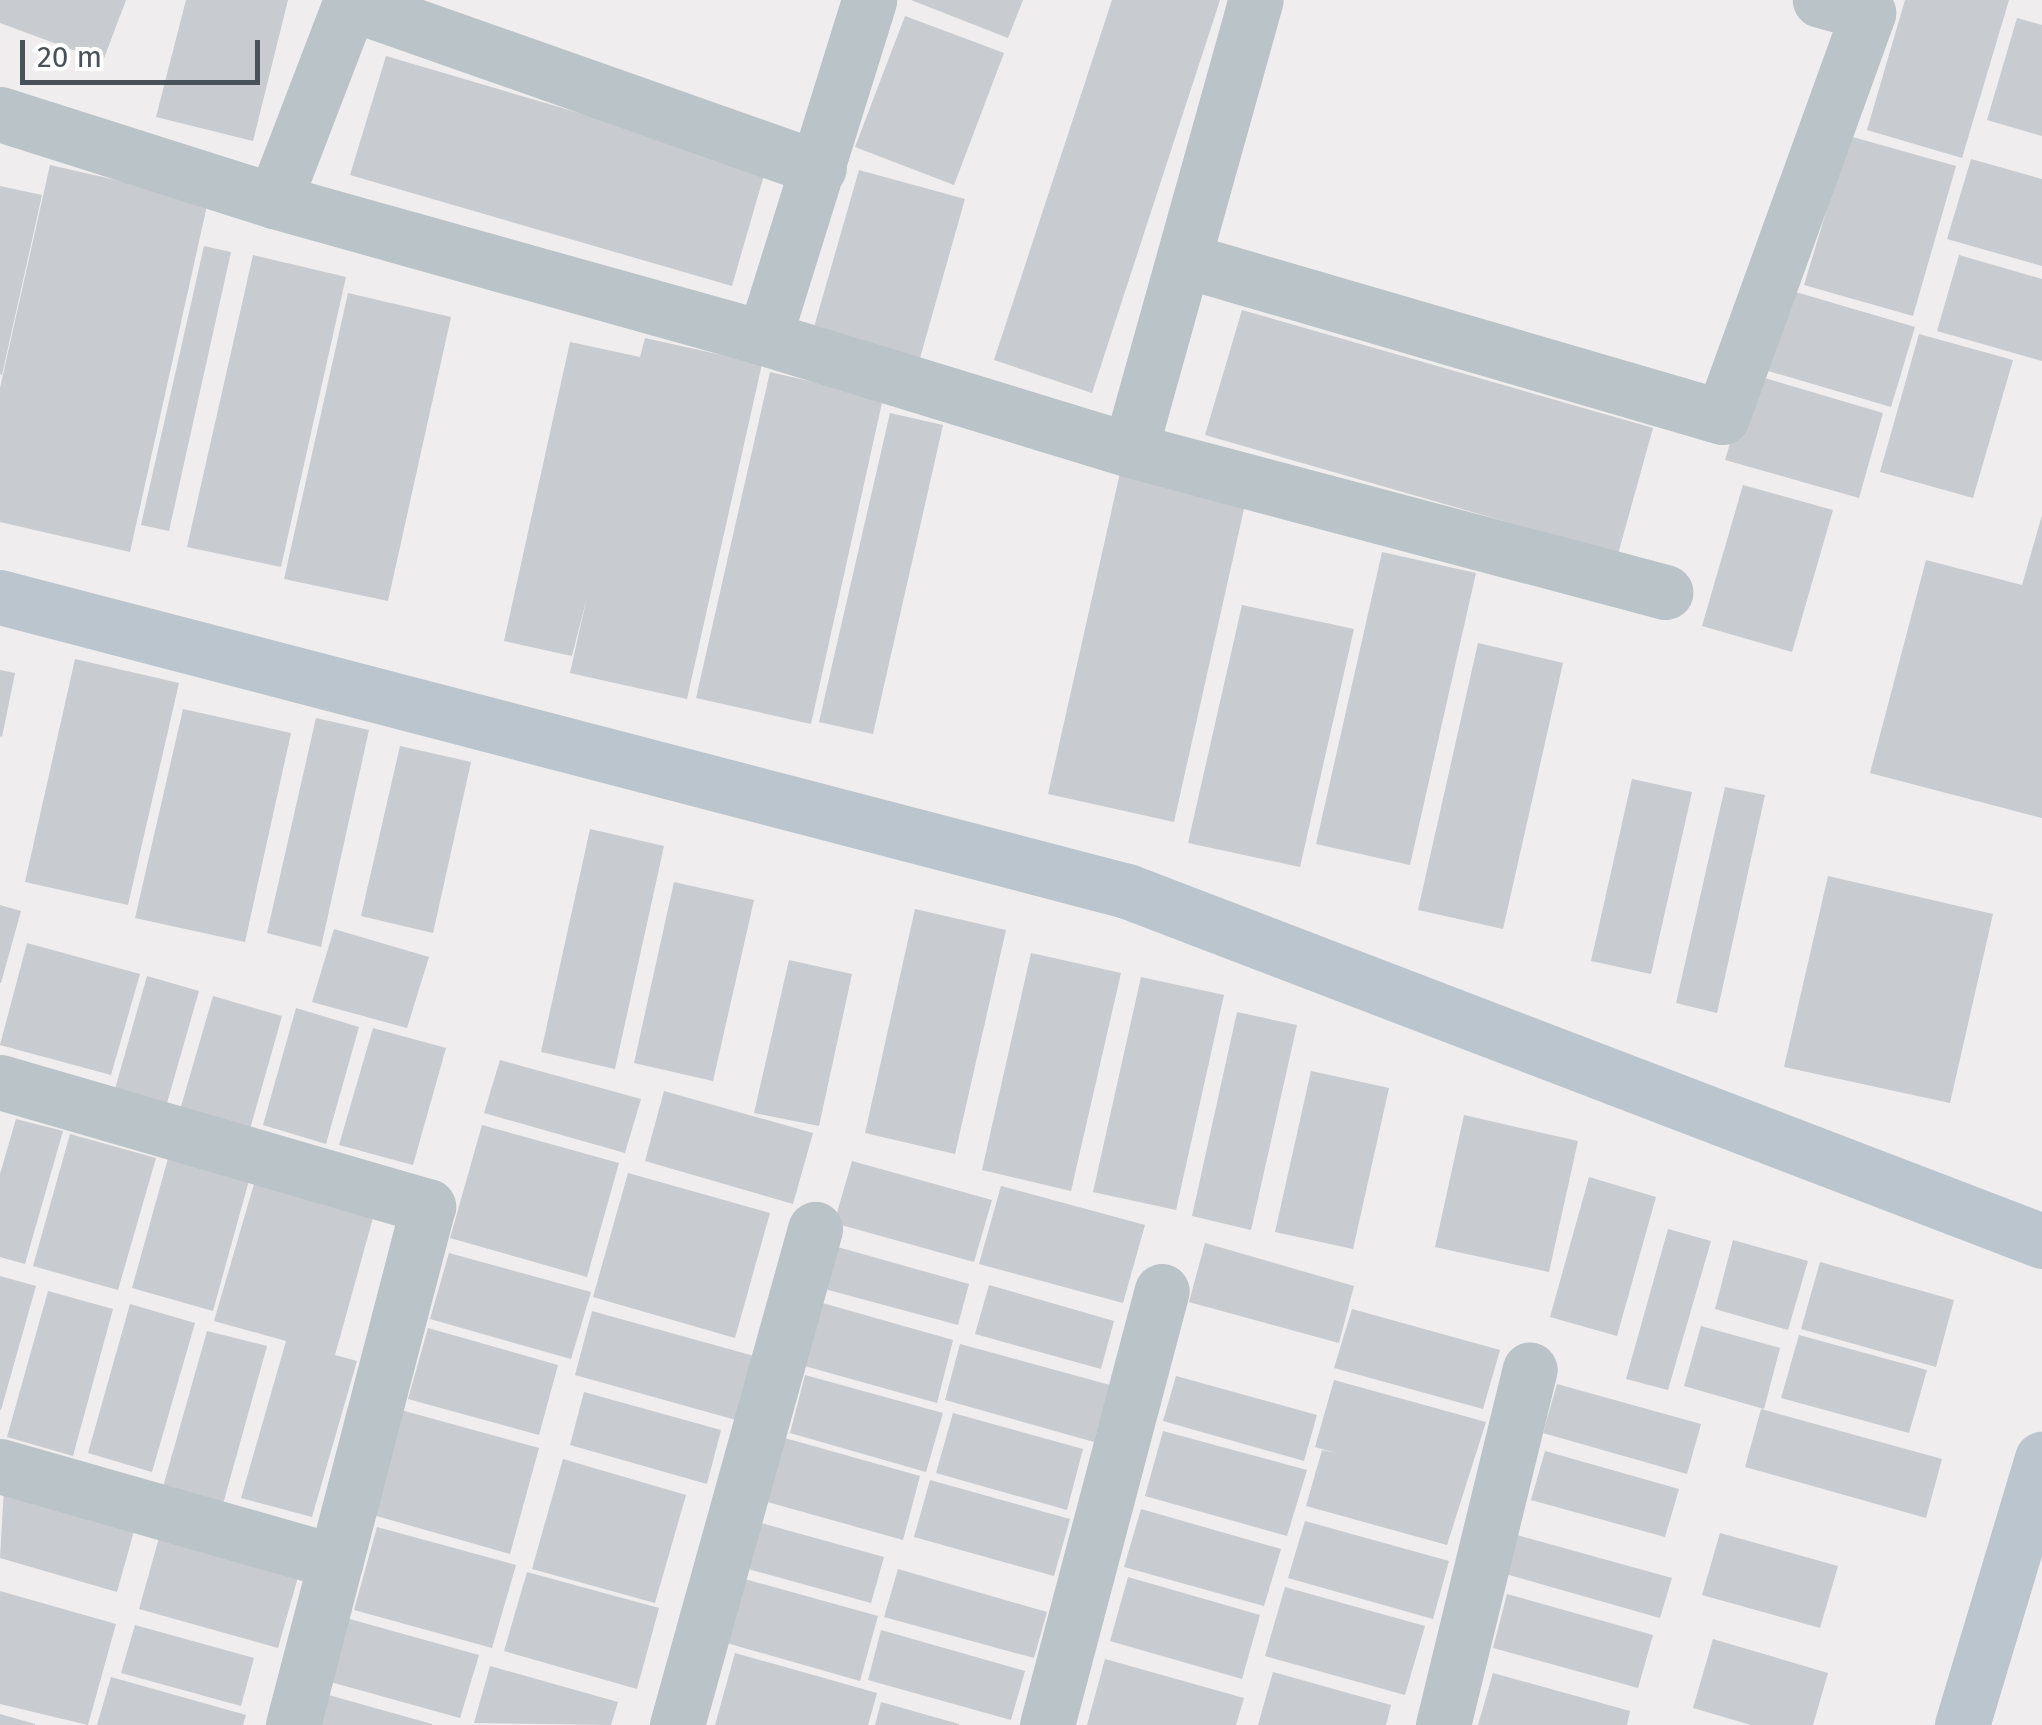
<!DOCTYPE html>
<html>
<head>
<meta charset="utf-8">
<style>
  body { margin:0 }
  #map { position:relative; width:2042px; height:1725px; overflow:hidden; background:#efeded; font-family:"Fira Sans",sans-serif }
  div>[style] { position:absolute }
  .building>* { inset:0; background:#c8cbcf }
  .street>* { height:55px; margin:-27.5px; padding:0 27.5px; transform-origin:27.5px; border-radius:27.5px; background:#bac3c8 }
  .secondary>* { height:55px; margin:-27.5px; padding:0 27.5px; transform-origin:27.5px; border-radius:27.5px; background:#bbc5cd }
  span { translate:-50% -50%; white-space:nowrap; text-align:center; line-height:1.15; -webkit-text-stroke:8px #fff; paint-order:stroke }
  .scale { position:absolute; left:20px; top:40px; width:240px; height:45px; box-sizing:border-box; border:5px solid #485258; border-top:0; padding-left:12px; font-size:30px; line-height:35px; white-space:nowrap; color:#485258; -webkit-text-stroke:8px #fff; paint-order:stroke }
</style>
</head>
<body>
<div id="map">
  <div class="building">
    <div style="clip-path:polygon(0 0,126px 0,103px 61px,0 23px)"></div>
    <div style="clip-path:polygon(186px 0,288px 0,253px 141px,156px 117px)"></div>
    <div style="clip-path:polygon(911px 0,1023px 0,1008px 38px)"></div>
    <div style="clip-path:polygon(1112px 0,1220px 0,1092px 393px,994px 360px)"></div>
    <div style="clip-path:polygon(1905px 0,2009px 0,1962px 158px,1867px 130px)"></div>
    <div style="clip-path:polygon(905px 16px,1004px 53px,954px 185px,855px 147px)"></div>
    <div style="clip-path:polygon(2017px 18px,2042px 25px,2042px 136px,1987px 120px)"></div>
    <div style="clip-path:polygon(386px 56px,766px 168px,732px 286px,350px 175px)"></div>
    <div style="clip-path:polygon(1849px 136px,1956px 166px,1913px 316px,1804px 285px)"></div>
    <div style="clip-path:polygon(1971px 159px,2042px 179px,2042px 266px,1947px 239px)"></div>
    <div style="clip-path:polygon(50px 165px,208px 201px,130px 552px,0 522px,0 388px)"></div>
    <div style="clip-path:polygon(859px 170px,965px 199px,920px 358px,814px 327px)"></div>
    <div style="clip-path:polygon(0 186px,42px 195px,2px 375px,0 374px)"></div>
    <div style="clip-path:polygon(204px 246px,231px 252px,169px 531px,141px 525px)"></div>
    <div style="clip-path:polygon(253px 255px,346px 277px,281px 567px,187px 547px)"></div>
    <div style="clip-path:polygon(1959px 255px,2042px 279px,2042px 361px,1937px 331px)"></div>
    <div style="clip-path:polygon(1772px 285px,1915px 327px,1891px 407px,1748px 365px)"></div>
    <div style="clip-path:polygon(348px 293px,451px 317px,388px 601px,284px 579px)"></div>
    <div style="clip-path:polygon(1242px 310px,1653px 428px,1618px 554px,1205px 435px)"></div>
    <div style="clip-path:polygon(1919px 334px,2013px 360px,1973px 498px,1880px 472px)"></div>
    <div style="clip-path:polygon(645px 338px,762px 364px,687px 699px,570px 673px,587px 597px,572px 656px,504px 641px,570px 342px,640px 357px)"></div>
    <div style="clip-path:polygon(770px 372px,883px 398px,811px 724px,696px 698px)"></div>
    <div style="clip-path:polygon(1751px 374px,1883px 413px,1859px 498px,1725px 460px)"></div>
    <div style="clip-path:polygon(890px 413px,943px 425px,873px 734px,819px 722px)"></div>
    <div style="clip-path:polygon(1122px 464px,1248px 491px,1174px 822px,1048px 794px)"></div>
    <div style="clip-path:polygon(1743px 485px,1833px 510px,1792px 652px,1702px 626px)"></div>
    <div style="clip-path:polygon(2042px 515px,2042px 818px,1870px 773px,1926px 560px,2022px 585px)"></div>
    <div style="clip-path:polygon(1382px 552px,1476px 573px,1410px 865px,1316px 844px)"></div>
    <div style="clip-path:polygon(1242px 605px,1354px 629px,1300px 867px,1188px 843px)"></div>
    <div style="clip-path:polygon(1478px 643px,1563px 663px,1503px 929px,1418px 910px)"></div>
    <div style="clip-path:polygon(75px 659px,179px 683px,128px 905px,25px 882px)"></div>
    <div style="clip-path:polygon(0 670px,15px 673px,2px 737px,0 736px)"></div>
    <div style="clip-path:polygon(183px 709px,291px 733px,245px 942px,135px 918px)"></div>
    <div style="clip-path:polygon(316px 718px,369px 730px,321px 947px,267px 933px)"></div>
    <div style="clip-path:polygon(400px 746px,471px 762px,433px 933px,361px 916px)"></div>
    <div style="clip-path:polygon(1632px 779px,1692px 792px,1651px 974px,1591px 961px)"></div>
    <div style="clip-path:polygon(1725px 787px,1765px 795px,1717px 1013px,1676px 1003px)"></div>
    <div style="clip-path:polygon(590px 829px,664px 846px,615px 1069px,541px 1052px)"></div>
    <div style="clip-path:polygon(1828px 876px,1993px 914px,1950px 1103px,1784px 1067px)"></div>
    <div style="clip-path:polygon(674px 882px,754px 900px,713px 1081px,634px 1063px)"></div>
    <div style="clip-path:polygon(0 905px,21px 911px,1px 983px,0 983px)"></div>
    <div style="clip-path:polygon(915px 909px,1006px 930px,955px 1154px,865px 1133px)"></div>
    <div style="clip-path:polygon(334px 929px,429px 957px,407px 1028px,312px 1002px)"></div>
    <div style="clip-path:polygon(27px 943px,140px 974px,111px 1075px,0 1045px)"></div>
    <div style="clip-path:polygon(1031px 953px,1121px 973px,1071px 1191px,982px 1170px)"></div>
    <div style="clip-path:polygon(789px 960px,852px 974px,819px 1126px,754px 1113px)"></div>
    <div style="clip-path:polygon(147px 976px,199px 991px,165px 1110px,113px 1096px)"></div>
    <div style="clip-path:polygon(1141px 977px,1224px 995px,1176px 1210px,1093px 1192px)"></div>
    <div style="clip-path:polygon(213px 996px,282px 1016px,250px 1129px,180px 1110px)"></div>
    <div style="clip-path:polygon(296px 1008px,359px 1027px,326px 1144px,263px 1125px)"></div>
    <div style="clip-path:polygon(1237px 1012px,1297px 1025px,1251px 1230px,1192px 1216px)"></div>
    <div style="clip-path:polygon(373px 1028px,446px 1048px,413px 1165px,339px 1145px)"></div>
    <div style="clip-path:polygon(500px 1060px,641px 1099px,625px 1153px,484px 1113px)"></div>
    <div style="clip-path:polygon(1311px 1071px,1389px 1088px,1353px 1249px,1275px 1232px)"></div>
    <div style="clip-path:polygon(664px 1091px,813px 1133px,793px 1204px,645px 1161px)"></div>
    <div style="clip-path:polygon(1464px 1115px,1578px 1141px,1549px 1272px,1435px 1247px)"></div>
    <div style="clip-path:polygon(16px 1119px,63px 1131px,25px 1264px,0 1257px,0 1174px)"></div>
    <div style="clip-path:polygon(482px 1125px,619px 1163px,587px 1277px,450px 1238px)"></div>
    <div style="clip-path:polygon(70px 1134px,156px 1158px,118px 1290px,33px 1266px)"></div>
    <div style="clip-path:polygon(170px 1151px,251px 1173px,213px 1311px,132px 1288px)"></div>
    <div style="clip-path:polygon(852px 1161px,992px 1200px,974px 1262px,834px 1223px)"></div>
    <div style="clip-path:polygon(628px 1173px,770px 1213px,735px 1338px,593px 1297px)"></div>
    <div style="clip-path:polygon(1589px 1177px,1656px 1197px,1617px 1336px,1550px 1317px)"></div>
    <div style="clip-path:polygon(254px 1184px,373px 1218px,335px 1355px,357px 1361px,312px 1517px,241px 1498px,286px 1341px,214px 1321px)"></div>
    <div style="clip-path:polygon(1001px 1186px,1145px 1225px,1123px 1303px,979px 1264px)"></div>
    <div style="clip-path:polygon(1668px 1229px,1711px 1241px,1668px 1390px,1626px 1379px)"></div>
    <div style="clip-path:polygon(1733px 1240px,1808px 1261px,1788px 1330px,1715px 1309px)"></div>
    <div style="clip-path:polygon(1205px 1243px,1354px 1286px,1339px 1343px,1189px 1302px)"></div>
    <div style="clip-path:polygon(834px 1246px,969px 1284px,958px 1325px,821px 1288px)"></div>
    <div style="clip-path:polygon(449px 1253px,591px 1292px,571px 1359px,430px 1319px)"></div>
    <div style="clip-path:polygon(1820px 1262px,1954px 1300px,1936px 1367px,1801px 1329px)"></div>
    <div style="clip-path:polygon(0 1276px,36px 1286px,1px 1410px,0 1410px)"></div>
    <div style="clip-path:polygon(989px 1285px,1114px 1321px,1101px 1369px,975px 1334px)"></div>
    <div style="clip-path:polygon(48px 1291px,113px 1309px,73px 1456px,7px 1437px)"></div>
    <div style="clip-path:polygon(812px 1300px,953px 1340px,937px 1403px,794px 1363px)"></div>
    <div style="clip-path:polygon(130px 1304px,195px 1323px,152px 1472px,88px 1453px)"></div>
    <div style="clip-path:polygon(1352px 1309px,1500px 1350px,1483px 1409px,1334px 1368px)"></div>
    <div style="clip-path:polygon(592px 1311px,754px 1356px,736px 1420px,575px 1375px)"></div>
    <div style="clip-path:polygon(1701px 1326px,1780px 1348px,1764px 1409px,1684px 1386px)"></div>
    <div style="clip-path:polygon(428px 1328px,558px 1365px,539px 1435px,408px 1399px)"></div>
    <div style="clip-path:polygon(207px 1331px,267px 1346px,223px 1504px,163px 1487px)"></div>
    <div style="clip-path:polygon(1799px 1335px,1927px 1370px,1909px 1433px,1781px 1398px)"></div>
    <div style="clip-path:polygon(960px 1344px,1110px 1385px,1094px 1442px,945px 1400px)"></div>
    <div style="clip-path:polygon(805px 1375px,943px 1413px,926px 1472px,790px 1433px)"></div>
    <div style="clip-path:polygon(1176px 1376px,1317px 1415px,1304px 1461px,1163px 1421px)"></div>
    <div style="clip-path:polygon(1334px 1380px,1486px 1422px,1447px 1545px,1306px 1506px,1322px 1450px,1336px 1453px,1315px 1447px)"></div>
    <div style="clip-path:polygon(1557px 1384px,1701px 1424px,1687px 1474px,1543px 1433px)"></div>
    <div style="clip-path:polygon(584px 1392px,721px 1430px,707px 1484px,570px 1445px)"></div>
    <div style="clip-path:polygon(390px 1407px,539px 1448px,510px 1554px,359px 1511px)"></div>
    <div style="clip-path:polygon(1761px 1409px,1942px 1459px,1926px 1518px,1745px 1467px)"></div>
    <div style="clip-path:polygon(953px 1413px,1083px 1449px,1067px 1510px,936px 1473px)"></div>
    <div style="clip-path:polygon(1163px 1431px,1307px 1470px,1287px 1536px,1145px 1496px)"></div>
    <div style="clip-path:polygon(774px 1435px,920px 1476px,903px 1540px,757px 1499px)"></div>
    <div style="clip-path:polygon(1545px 1451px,1679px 1489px,1665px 1537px,1531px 1500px)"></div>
    <div style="clip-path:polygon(563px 1459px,686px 1495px,655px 1603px,532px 1569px)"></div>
    <div style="clip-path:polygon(930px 1480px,1070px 1519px,1054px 1576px,914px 1537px)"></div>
    <div style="clip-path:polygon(4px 1488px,136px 1524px,117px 1592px,0 1558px)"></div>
    <div style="clip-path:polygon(1141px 1509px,1281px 1549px,1264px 1606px,1124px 1567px)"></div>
    <div style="clip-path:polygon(1305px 1521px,1449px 1561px,1433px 1619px,1288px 1578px)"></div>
    <div style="clip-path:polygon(761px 1523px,884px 1557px,871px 1603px,748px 1569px)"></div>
    <div style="clip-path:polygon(377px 1527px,516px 1565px,492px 1648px,354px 1610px)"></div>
    <div style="clip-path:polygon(1720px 1533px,1838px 1566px,1820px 1628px,1702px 1595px)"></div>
    <div style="clip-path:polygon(1513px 1534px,1672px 1578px,1660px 1618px,1502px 1573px)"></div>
    <div style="clip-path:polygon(159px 1538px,298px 1577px,278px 1648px,139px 1609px)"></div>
    <div style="clip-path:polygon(898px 1569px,1047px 1612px,1034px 1658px,884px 1617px)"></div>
    <div style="clip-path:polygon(527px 1572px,659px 1608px,637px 1689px,504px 1651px)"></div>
    <div style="clip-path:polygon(1128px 1577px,1260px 1615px,1242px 1679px,1110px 1641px)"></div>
    <div style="clip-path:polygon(741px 1578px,878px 1616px,860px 1681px,723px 1642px)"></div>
    <div style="clip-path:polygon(1285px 1587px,1425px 1626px,1405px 1695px,1265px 1656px)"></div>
    <div style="clip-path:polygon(0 1591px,116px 1624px,88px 1725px,0 1704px)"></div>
    <div style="clip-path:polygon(1507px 1594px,1653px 1635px,1638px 1688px,1493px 1648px)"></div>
    <div style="clip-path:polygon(346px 1618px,479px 1655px,460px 1718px,327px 1681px)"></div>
    <div style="clip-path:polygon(135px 1625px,254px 1658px,241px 1706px,121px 1673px)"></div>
    <div style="clip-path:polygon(881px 1630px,1025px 1671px,1011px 1720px,868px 1680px)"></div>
    <div style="clip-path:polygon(1713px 1639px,1828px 1673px,1813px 1725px,1751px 1725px,1693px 1708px)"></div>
    <div style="clip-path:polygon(735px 1653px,877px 1693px,868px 1725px,715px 1725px)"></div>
    <div style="clip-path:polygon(1105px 1659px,1244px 1698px,1236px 1725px,1087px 1725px)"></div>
    <div style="clip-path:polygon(490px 1666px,618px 1702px,611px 1725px,474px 1723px)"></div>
    <div style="clip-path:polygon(1273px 1672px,1391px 1705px,1386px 1725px,1258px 1725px)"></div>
    <div style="clip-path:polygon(1493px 1673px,1630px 1711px,1627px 1725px,1478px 1725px)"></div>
    <div style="clip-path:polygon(111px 1677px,246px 1715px,243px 1725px,97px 1725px)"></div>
    <div style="clip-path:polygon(325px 1694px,432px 1724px,432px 1725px,316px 1725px)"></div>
    <div style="clip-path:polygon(881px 1702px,959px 1724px,959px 1725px,875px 1725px)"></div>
    <div style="clip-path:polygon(0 1714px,35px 1724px,35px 1725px,0 1725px)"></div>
  </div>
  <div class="street">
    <div style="left:350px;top:3px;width:497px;rotate:19.4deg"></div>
    <div style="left:0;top:114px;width:287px;rotate:17.6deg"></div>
    <div style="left:274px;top:201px;width:509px;rotate:15.62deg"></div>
    <div style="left:764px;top:338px;width:383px;rotate:17deg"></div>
    <div style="left:1130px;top:450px;width:467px;rotate:-74.4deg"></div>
    <div style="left:274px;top:201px;width:215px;rotate:-69deg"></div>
    <div style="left:1184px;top:260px;width:560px;rotate:16.27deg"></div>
    <div style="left:1722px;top:417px;width:430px;rotate:-70.1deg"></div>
    <div style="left:1868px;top:13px;width:50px;rotate:-164.8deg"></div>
    <div style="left:764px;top:338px;width:354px;rotate:-72.7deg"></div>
    <div style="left:1130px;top:450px;width:554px;rotate:14.86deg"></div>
    <div style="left:0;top:1082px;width:446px;rotate:16.2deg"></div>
    <div style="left:428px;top:1206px;width:536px;rotate:104.58deg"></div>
    <div style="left:0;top:1466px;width:349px;rotate:15.9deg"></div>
    <div style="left:677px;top:1725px;width:515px;rotate:-74.45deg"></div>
    <div style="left:1047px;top:1725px;width:449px;rotate:-75.2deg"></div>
    <div style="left:1443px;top:1725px;width:366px;rotate:-76.3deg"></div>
  </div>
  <div class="secondary">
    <div style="left:0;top:597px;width:1165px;rotate:14.62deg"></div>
    <div style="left:1127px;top:891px;width:980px;rotate:20.93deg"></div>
    <div style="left:1962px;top:1725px;width:278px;rotate:-73.3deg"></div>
  </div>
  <div class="scale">20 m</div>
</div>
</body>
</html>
